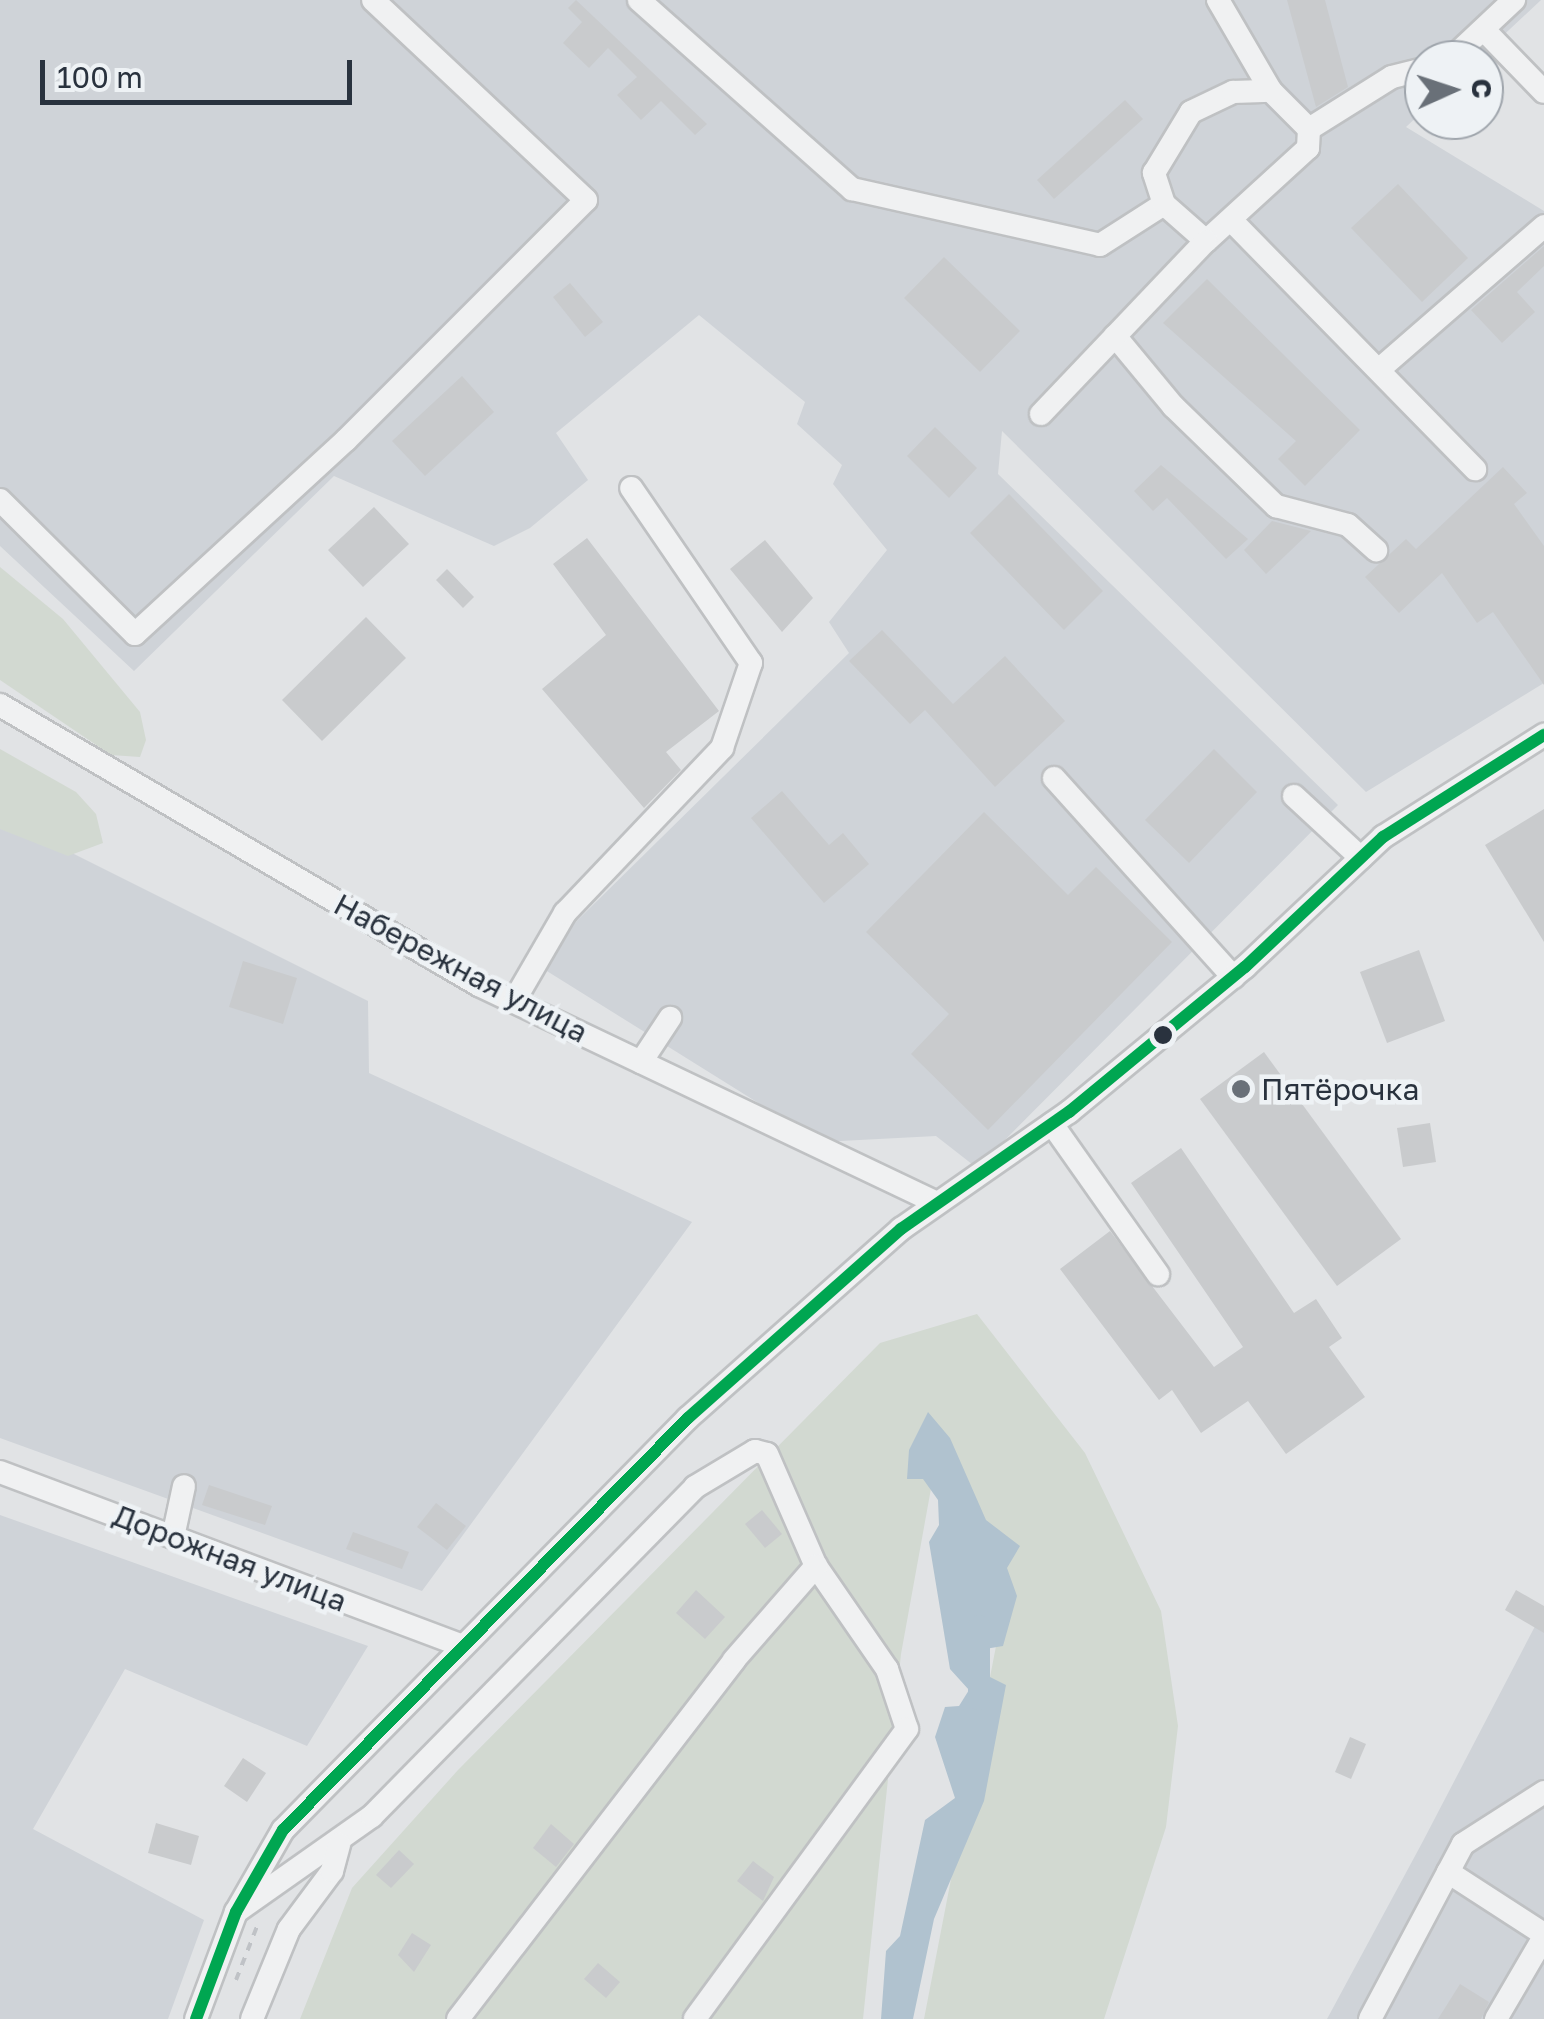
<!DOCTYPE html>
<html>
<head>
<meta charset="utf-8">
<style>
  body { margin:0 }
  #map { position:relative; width:1544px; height:2019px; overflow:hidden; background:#e1e3e5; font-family:"Golos Text",sans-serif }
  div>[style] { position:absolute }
  .built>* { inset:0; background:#cfd3d8 }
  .green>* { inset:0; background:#d2d9d1 }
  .water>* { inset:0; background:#b0c2cf }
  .canal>* { height:22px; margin:-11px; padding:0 11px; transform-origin:11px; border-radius:11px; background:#b0c2cf }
  .building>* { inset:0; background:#c9cbcd }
  .path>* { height:4px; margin-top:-2px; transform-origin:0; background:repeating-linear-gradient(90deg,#bfc2c6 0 8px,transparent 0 16px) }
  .roads { filter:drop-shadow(2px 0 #bfc1c3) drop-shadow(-2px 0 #bfc1c3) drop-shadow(0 2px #bfc1c3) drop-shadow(0 -2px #bfc1c3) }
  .minor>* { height:22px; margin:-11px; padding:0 11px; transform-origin:11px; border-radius:11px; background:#f0f1f2 }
  .bus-1>* { height:12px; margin:-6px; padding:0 6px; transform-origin:6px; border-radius:6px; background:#00a651 }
  .dots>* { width:28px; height:28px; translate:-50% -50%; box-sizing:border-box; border:5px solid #eef2f5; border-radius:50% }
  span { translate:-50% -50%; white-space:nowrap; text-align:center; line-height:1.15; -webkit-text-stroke:9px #eef2f5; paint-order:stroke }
  .street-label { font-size:30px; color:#29323e }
  .poi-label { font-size:30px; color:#29323e }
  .left { translate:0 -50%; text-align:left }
  .north { position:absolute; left:1404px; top:40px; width:100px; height:100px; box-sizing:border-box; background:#eef2f5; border:2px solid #9fa5ac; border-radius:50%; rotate:87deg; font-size:28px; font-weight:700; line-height:40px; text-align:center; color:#29323e }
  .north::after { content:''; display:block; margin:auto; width:35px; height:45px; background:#697078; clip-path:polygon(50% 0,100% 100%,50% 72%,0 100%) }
  .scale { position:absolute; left:40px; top:60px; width:312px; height:45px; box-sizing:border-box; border:5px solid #29323e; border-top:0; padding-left:12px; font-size:30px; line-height:35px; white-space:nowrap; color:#29323e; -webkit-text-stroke:8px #eef2f5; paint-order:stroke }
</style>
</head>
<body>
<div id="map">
  <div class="built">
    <div style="clip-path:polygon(0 0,1541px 0,1477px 60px,1424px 60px,1424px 110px,1406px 127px,1544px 211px,1544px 683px,1366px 792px,1002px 431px,998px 474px,1338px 805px,977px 1168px,936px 1136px,821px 1142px,534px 963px,849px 653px,829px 622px,887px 550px,833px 484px,842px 465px,797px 424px,805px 402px,699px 315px,556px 433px,588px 480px,530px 528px,494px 546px,334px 476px,134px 671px,0 546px)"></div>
    <div style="clip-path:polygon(0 817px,368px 1001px,369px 1073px,692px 1222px,422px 1591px,0 1438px)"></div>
    <div style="clip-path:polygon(0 1515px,368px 1646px,307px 1746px,125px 1669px,33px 1829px,204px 1920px,168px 2019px,0 2019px)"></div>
    <div style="clip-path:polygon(1544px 1609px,1544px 2019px,1327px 2019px,1422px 1843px)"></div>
  </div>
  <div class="green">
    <div style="clip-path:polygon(0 567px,63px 619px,140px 712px,146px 740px,140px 757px,111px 755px,0 680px)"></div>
    <div style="clip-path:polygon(0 749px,76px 792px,96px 814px,103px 843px,68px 856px,0 829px)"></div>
    <div style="clip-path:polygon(977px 1314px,1085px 1453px,1161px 1611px,1178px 1726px,1166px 1827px,1104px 2019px,924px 2019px,1008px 1584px,940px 1439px,901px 1654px,863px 2019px,300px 2019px,352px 1888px,458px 1770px,880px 1343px)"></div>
  </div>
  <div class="water">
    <div style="clip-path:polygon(928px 1412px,950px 1438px,986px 1520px,1020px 1546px,1007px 1568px,1017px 1596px,1003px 1646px,985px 1649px,977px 1662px,982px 1673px,1006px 1685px,984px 1801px,934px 1919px,913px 2019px,881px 2019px,886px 1951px,900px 1936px,925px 1820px,955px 1798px,935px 1737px,945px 1707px,959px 1706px,969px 1690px,950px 1669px,929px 1542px,939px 1525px,938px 1500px,923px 1479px,907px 1479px,909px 1450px)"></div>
  </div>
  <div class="canal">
    <div style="left:979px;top:1699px;width:73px;rotate:-90deg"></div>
  </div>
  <div class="building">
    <div style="clip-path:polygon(576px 0,707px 124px,695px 135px,661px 101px,641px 120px,617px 95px,637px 77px,608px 48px,589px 68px,563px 43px,582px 22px,568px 8px)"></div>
    <div style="clip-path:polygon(1287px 0,1325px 0,1348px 87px,1316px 107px)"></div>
    <div style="clip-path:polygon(1125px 100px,1143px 119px,1054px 199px,1037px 180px)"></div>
    <div style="clip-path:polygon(1398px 184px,1468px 258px,1422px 302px,1351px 228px)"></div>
    <div style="clip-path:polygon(1544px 246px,1544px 266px,1517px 292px,1535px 312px,1502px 343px,1471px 310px)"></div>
    <div style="clip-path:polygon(944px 257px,1020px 331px,980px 372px,904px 298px)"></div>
    <div style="clip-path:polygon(1207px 279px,1360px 430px,1305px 486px,1278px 459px,1296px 441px,1163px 323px)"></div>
    <div style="clip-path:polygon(570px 283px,603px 322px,585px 337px,553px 297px)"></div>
    <div style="clip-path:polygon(462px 376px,494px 412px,425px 476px,392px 441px)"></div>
    <div style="clip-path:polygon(935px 427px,977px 468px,949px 498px,907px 456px)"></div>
    <div style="clip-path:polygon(1161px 465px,1248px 539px,1226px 559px,1167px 498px,1153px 511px,1134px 491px)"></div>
    <div style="clip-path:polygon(1503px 467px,1527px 493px,1514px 504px,1544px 546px,1544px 685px,1493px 612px,1477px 623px,1442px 573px,1399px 613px,1365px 577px,1406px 539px,1416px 549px)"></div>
    <div style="clip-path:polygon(1009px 494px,1103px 591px,1064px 630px,970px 533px)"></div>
    <div style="clip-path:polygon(374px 507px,409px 544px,363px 587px,328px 550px)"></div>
    <div style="clip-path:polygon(1272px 521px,1311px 531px,1266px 574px,1244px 550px)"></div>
    <div style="clip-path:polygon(587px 538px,719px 711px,666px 752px,681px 770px,644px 808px,542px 689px,606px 635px,553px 564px)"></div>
    <div style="clip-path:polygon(765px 540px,813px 598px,782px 632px,730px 569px)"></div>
    <div style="clip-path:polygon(447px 569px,474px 597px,463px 608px,436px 580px)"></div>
    <div style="clip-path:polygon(366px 617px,406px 658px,322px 741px,282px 700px)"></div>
    <div style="clip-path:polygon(882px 630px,953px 704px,1005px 656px,1065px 721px,995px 787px,925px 710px,910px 724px,849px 661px)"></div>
    <div style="clip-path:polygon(1214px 749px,1257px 792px,1189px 863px,1145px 820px)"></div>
    <div style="clip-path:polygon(782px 791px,829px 845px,843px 833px,869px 864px,824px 903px,751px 818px)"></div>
    <div style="clip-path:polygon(1544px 809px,1544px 942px,1485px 845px)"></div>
    <div style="clip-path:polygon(984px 812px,1068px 895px,1096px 867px,1172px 942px,988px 1130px,911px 1054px,949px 1014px,866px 932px)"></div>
    <div style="clip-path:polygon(1419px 950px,1445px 1021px,1387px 1043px,1360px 972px)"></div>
    <div style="clip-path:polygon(243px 961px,297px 978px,283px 1024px,229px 1007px)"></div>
    <div style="clip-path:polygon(1264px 1052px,1401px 1239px,1337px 1286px,1200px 1099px)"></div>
    <div style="clip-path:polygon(1430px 1123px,1436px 1162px,1403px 1167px,1397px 1128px)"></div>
    <div style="clip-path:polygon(1181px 1148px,1294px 1313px,1316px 1299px,1342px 1338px,1329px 1347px,1365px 1397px,1286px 1454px,1248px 1401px,1201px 1433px,1172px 1390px,1159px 1400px,1060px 1269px,1110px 1231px,1214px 1367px,1243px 1347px,1131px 1183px)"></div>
    <div style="clip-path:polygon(209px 1485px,272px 1506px,265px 1525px,202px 1505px)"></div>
    <div style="clip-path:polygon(436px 1503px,466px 1526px,447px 1550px,417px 1527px)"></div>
    <div style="clip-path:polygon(762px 1510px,782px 1534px,765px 1548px,745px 1524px)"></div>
    <div style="clip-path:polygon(353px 1532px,409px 1552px,402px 1569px,346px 1549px)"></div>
    <div style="clip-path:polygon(696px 1590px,725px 1617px,705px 1639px,676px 1613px)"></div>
    <div style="clip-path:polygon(1516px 1590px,1544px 1606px,1544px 1633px,1505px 1610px)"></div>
    <div style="clip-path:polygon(1350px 1737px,1366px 1744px,1351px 1779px,1335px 1772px)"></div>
    <div style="clip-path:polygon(243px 1758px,266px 1773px,247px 1802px,224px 1786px)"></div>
    <div style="clip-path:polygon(156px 1823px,199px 1836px,191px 1865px,148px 1853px)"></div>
    <div style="clip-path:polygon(551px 1824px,574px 1844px,556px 1867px,533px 1848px)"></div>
    <div style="clip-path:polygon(399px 1850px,414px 1864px,391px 1888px,376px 1875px)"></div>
    <div style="clip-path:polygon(753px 1861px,774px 1877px,763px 1901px,737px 1881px)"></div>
    <div style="clip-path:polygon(412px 1933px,431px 1945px,414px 1972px,398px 1955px)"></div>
    <div style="clip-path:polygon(598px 1963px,620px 1982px,606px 1998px,584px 1979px)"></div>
    <div style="clip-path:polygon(1460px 1984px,1489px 2002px,1481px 2019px,1438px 2019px)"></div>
  </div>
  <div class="path">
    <div style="left:236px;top:1980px;width:60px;rotate:-68.6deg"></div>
  </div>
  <div class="roads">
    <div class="minor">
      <div style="left:639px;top:0;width:285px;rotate:41.6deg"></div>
      <div style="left:852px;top:189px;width:254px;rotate:12.7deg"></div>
      <div style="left:1100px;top:245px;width:76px;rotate:-32.6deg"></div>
      <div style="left:1218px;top:0;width:105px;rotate:59.8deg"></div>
      <div style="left:1271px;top:91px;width:54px;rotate:45deg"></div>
      <div style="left:1309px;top:129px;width:19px;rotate:93deg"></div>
      <div style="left:1308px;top:148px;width:138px;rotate:137.6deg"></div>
      <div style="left:1206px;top:241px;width:56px;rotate:-138.6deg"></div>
      <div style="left:1164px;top:204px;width:33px;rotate:-108deg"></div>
      <div style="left:1154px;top:173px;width:71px;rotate:-58.8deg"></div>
      <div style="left:1191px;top:112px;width:47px;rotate:-25.5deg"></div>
      <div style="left:1233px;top:92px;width:38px;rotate:-2deg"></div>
      <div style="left:1484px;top:30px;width:86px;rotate:45.9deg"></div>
      <div style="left:1450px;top:60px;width:88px;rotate:-43.2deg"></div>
      <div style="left:1309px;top:129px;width:98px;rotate:-32.1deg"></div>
      <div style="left:1392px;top:77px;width:33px;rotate:-14deg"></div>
      <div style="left:1231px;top:220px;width:349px;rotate:45.6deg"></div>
      <div style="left:1115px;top:336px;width:91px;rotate:50.4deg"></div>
      <div style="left:1173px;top:406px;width:144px;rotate:44.2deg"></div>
      <div style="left:1276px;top:506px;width:74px;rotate:14.8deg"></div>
      <div style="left:1348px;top:525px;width:38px;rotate:42deg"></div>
      <div style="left:1382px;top:367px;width:215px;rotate:-41deg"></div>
      <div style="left:1041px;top:414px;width:239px;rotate:-46.4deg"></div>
      <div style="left:0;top:500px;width:190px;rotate:44.8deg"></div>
      <div style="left:135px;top:634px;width:287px;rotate:-42.6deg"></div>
      <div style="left:346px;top:440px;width:339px;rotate:-45deg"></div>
      <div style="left:586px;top:200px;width:292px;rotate:-136.8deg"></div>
      <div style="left:0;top:705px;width:555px;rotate:30.31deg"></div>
      <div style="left:479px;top:985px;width:507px;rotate:25.45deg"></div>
      <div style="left:1054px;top:778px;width:268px;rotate:48deg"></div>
      <div style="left:1294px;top:796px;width:91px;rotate:42.8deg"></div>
      <div style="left:514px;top:1001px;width:102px;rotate:-59.9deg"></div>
      <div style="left:565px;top:913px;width:228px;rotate:-46.4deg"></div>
      <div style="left:722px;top:748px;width:90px;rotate:-71.2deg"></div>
      <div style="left:751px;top:663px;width:212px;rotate:-124.4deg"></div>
      <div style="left:641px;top:1062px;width:53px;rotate:-56.6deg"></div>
      <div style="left:1052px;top:1124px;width:184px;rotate:54.8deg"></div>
      <div style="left:0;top:1472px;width:491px;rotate:20.6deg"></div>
      <div style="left:173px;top:1537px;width:52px;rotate:-77.8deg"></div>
      <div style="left:1448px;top:1872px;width:114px;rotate:32.9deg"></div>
      <div style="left:236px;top:1912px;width:166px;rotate:-35.2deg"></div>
      <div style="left:372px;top:1816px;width:461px;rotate:-45.5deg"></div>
      <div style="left:695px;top:1487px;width:70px;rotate:-31deg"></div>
      <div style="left:755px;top:1451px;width:12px;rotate:14deg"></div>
      <div style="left:767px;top:1454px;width:122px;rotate:66.4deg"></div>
      <div style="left:816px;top:1566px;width:125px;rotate:55.4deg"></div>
      <div style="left:887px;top:1669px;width:63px;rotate:71.6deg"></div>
      <div style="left:907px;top:1729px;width:359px;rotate:126.2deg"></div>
      <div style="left:196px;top:2019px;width:114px;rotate:-69.5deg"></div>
      <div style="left:236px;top:1912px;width:95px;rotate:-60.2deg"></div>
      <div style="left:283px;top:1830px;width:578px;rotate:-45.49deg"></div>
      <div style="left:688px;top:1418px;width:285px;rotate:-41.6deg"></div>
      <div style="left:901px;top:1229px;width:205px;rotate:-34.9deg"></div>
      <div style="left:1069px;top:1112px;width:228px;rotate:-39.5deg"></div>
      <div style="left:1245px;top:967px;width:190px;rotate:-43.3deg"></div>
      <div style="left:1383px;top:837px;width:191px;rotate:-32.4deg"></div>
      <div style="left:252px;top:2019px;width:97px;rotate:-67.7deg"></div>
      <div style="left:289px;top:1929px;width:72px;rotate:-53.4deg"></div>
      <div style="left:332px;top:1871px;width:28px;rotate:-75deg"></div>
      <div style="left:458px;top:2019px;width:453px;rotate:-52.4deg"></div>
      <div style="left:734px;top:1660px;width:125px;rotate:-48.9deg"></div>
      <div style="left:1370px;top:2019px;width:198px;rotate:-62deg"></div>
      <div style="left:1463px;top:1844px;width:96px;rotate:-32.7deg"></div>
      <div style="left:1496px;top:2019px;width:95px;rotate:-59.7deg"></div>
    </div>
  </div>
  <div class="bus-1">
    <div style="left:196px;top:2019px;width:114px;rotate:-69.5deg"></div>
    <div style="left:236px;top:1912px;width:95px;rotate:-60.2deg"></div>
    <div style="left:283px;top:1830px;width:578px;rotate:-45.49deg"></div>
    <div style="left:688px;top:1418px;width:285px;rotate:-41.6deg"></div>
    <div style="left:901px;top:1229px;width:205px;rotate:-34.9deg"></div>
    <div style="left:1069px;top:1112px;width:228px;rotate:-39.5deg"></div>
    <div style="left:1245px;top:967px;width:190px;rotate:-43.3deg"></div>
    <div style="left:1383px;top:837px;width:191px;rotate:-32.4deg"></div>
  </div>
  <div class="dots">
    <div style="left:1163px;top:1035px;background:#29323e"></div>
    <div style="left:1241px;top:1089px;background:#697078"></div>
  </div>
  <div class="street-label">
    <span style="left:461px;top:968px;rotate:28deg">Набережная улица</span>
    <span style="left:230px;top:1558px;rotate:21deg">Дорожная улица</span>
  </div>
  <div class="poi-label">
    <span class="left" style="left:1261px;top:1089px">Пятёрочка</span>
  </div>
  <div class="north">С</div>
  <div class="scale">100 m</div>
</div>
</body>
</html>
